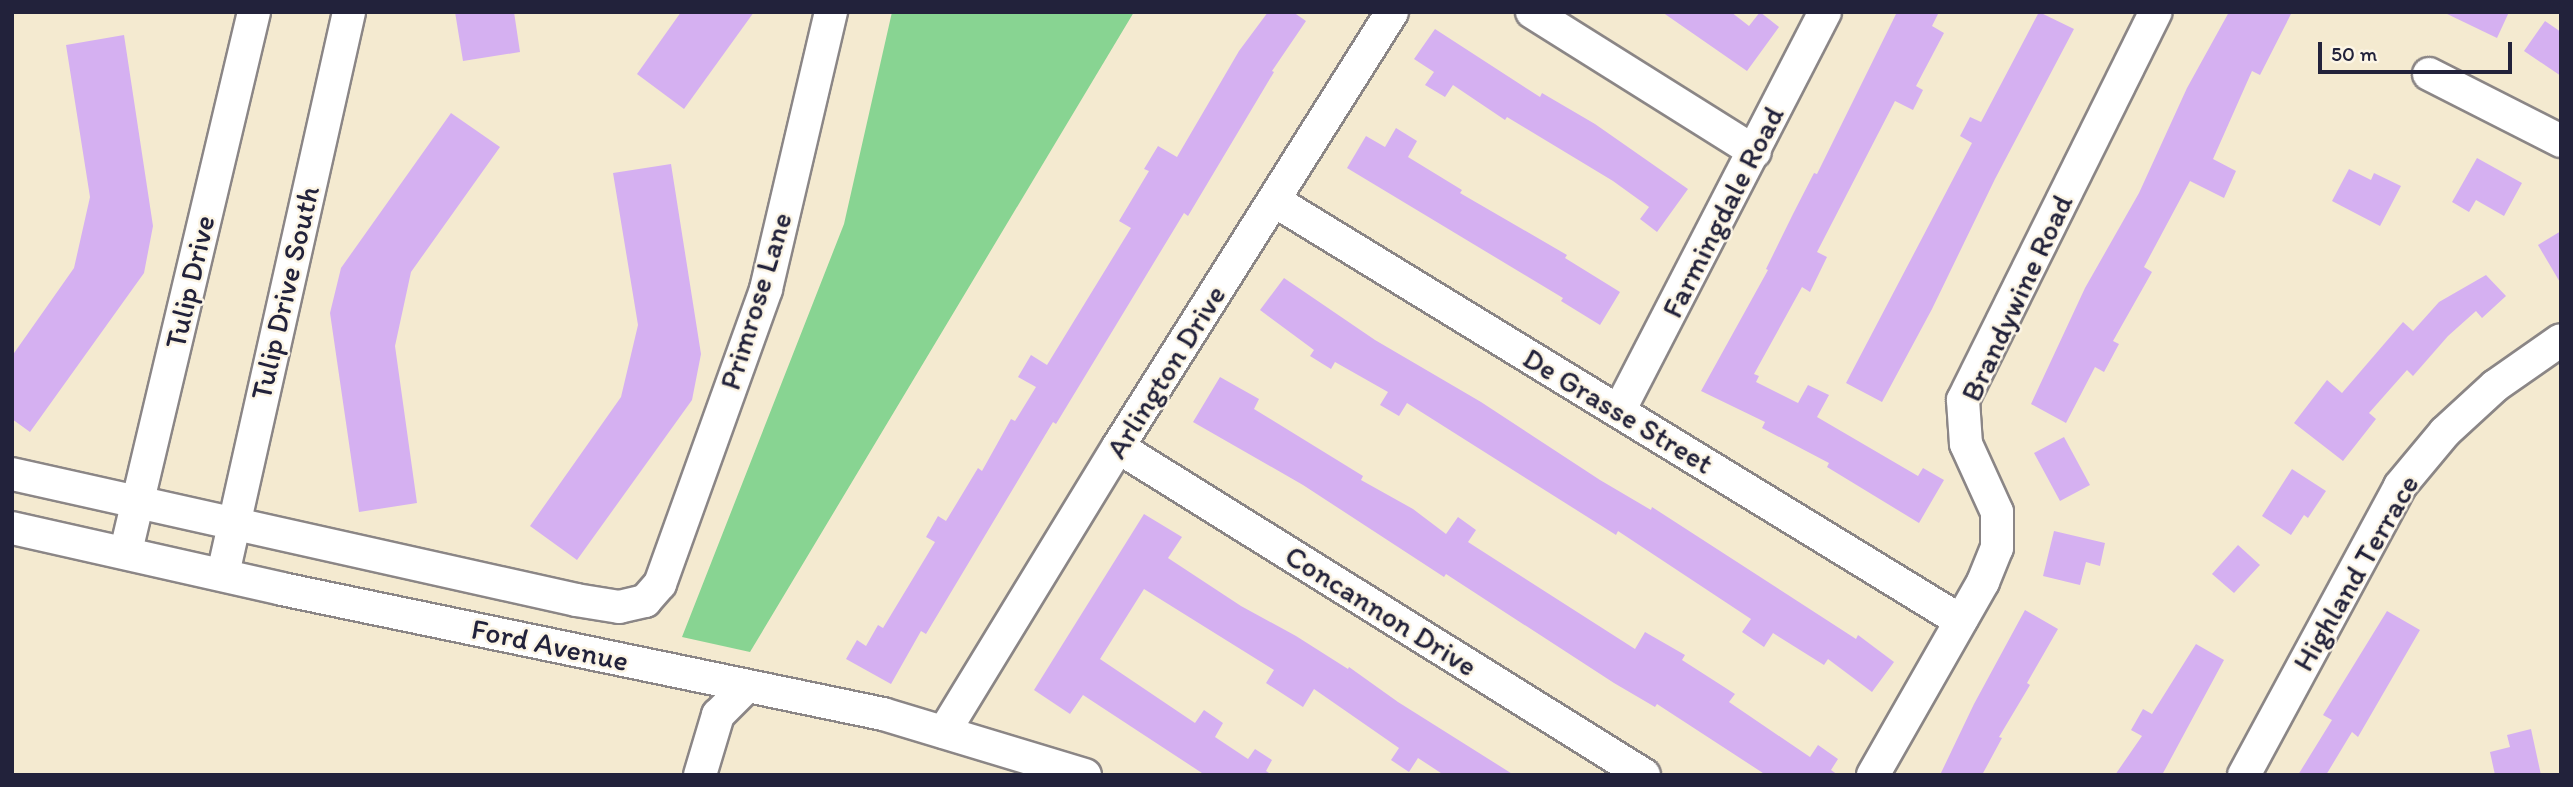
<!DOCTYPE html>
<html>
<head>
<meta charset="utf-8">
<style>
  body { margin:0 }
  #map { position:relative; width:2573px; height:787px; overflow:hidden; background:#f4ead0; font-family:Itim,sans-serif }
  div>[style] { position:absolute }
  .green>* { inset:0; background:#88d492 }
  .building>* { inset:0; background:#d5b0f1 }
  .roads { filter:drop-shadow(2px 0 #8b8686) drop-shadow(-2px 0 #8b8686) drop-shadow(0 2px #8b8686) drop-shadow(0 -2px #8b8686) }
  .minor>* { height:32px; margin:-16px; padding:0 16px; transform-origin:16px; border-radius:16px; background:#fff }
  span { translate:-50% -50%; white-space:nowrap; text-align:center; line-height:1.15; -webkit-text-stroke:5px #fcf5e5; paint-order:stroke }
  .street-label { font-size:30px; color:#22223b }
  .frame { position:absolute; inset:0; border:14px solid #22223b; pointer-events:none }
  .scale { position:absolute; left:2318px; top:42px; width:194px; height:32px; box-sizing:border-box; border:4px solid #22223b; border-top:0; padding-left:9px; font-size:21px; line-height:24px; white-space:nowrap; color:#22223b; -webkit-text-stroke:5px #fcf5e5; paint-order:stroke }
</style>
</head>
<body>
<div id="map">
  <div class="green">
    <div style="clip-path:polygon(892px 12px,1134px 12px,750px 652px,682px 637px,844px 224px)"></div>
  </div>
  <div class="building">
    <div style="clip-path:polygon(455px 12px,514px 12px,520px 52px,463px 61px)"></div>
    <div style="clip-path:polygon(681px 12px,754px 12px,684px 109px,637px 74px)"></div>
    <div style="clip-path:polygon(1268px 12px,1293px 12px,1306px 21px,1272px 71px,1274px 72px,1188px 216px,1184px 213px,1056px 424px,1053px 422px,926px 634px,921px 631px,891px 684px,846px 659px,857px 640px,866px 646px,878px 625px,883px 628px,935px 542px,926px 537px,938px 516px,946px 521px,978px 468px,982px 471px,1011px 419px,1015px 421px,1036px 387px,1018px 377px,1031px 355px,1047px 365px,1131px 228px,1119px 221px,1149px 171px,1144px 169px,1158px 146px,1177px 157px,1239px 51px)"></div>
    <div style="clip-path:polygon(1662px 12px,1731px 12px,1749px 26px,1760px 12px,1779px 27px,1747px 71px)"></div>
    <div style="clip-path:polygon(1897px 12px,1939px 12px,1932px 26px,1944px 33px,1916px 86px,1923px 90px,1913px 110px,1895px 101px,1817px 252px,1827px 257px,1810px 292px,1802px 287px,1754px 374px,1759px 376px,1756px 382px,1798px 403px,1808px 385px,1829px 395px,1817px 417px,1918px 476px,1923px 468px,1944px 480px,1919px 523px,1827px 467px,1829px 463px,1762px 428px,1765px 422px,1701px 391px,1768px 270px,1766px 269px,1793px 214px,1814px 173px,1817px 174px)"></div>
    <div style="clip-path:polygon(2039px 12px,2074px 29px,1995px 179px,1932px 309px,1882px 402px,1846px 383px,1972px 143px,1960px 136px,1970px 117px,1981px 122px)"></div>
    <div style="clip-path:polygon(2229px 12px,2292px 12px,2260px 75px,2252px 71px,2213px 159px,2236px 171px,2224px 198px,2190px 181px,2144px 267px,2152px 272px,2113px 341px,2119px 344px,2104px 372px,2095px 367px,2066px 423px,2031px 404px,2085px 288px,2139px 193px,2187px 88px)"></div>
    <div style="clip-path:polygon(2443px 12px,2509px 12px,2497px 38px)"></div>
    <div style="clip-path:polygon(2545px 21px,2561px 32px,2561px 76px,2524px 51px)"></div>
    <div style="clip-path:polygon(1435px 29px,1540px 97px,1542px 93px,1595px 124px,1688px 189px,1657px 232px,1640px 219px,1649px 207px,1613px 181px,1507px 117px,1505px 120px,1453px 85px,1445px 97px,1425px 85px,1434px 72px,1414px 59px)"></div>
    <div style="clip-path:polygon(124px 35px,153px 226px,144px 273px,30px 432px,12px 419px,12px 356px,74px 268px,90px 197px,66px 45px)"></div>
    <div style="clip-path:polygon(451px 113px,500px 147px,411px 272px,395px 346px,417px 503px,359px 512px,330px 313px,341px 268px)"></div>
    <div style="clip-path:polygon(1396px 128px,1417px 141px,1408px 157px,1462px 190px,1460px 193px,1567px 255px,1565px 258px,1620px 292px,1600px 325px,1561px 301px,1563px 298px,1347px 168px,1366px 136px,1385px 147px)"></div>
    <div style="clip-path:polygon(2477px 158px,2522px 183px,2504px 216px,2476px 200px,2469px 212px,2452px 202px)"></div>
    <div style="clip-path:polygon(671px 164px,701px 354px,692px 400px,577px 560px,530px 526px,621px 397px,638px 325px,613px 173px)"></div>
    <div style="clip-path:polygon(2349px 169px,2371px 180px,2374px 173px,2401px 186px,2380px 226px,2332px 201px)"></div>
    <div style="clip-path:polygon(2561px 231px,2561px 284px,2538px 245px)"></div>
    <div style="clip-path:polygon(2486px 275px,2506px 296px,2482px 318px,2476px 311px,2448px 336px,2413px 376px,2407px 370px,2369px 413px,2376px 419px,2343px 461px,2294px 423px,2327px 380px,2342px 393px,2403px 322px,2413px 331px,2439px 302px)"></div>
    <div style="clip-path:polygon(1284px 278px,1375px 340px,1481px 402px,1600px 480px,1651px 510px,1652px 507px,1856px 639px,1858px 635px,1894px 662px,1872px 692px,1828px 659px,1824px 665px,1773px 633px,1764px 647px,1742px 632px,1751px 619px,1618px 531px,1616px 535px,1407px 403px,1399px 416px,1380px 405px,1388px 392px,1335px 362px,1331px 369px,1310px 356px,1314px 350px,1260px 310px)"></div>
    <div style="clip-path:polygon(1220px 377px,1259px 399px,1254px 409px,1363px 476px,1361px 480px,1413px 509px,1446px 534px,1458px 517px,1476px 530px,1468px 542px,1635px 649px,1645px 632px,1685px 655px,1682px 660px,1735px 694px,1729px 702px,1810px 757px,1818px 745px,1838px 759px,1831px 770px,1838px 775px,1766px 775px,1657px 704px,1655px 707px,1614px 683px,1446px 574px,1444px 577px,1303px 485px,1193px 422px)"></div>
    <div style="clip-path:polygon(2064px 437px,2090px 485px,2060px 501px,2034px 453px)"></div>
    <div style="clip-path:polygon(2292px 469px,2326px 491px,2308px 518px,2304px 515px,2291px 535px,2262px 516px)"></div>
    <div style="clip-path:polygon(1144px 514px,1182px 537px,1168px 558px,1241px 606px,1296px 636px,1348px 669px,1349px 667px,1398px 702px,1514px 775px,1444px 775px,1418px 758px,1409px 772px,1391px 760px,1399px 748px,1314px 689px,1303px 707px,1266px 683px,1274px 670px,1144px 589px,1100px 659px,1195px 723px,1204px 710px,1223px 723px,1215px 737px,1248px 759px,1255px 749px,1272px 760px,1266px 771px,1272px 775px,1205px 775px,1083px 695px,1070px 714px,1034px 690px)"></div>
    <div style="clip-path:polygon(2054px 531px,2105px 543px,2100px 566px,2086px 562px,2080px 585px,2043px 576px)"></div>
    <div style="clip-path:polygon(2238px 545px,2260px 565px,2234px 593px,2212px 574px)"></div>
    <div style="clip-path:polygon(2025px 610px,2058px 629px,2027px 683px,2030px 685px,1999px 737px,2002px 738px,1982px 775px,1940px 775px,1974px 704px)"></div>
    <div style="clip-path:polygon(2387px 611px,2420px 630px,2358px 737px,2352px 732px,2326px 775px,2298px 775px,2332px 720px,2323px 715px)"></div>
    <div style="clip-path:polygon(2196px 644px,2224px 660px,2162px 775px,2115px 775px,2142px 736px,2131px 730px,2143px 709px,2152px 714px)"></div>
    <div style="clip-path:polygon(2531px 729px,2541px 775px,2495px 775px,2490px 752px,2510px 747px,2507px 735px)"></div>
  </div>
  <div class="roads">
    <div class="minor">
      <div style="left:1532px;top:12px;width:263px;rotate:32.1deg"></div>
      <div style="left:2429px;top:74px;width:148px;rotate:26.9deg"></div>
      <div style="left:1275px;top:201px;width:804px;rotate:31.48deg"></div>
      <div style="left:1619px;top:411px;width:449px;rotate:-62.7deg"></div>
      <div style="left:1118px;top:447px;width:620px;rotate:31.95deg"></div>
      <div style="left:12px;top:474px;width:578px;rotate:12.59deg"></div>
      <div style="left:576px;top:600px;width:44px;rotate:9.2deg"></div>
      <div style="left:619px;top:607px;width:27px;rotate:-13deg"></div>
      <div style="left:645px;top:601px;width:23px;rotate:-49deg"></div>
      <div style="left:660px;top:584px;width:313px;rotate:-70.2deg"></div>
      <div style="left:766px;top:289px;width:285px;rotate:-76.8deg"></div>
      <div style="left:12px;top:528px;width:277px;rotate:12.7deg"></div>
      <div style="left:282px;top:589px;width:614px;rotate:11.75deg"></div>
      <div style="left:883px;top:714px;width:211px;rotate:16.8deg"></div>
      <div style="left:126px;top:551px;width:554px;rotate:-76.64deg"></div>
      <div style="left:223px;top:574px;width:576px;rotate:-77.36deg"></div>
      <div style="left:944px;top:732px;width:334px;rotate:-58.6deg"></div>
      <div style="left:1118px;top:447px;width:514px;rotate:-57.79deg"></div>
      <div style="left:700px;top:775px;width:63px;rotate:-73.3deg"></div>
      <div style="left:718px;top:715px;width:41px;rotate:-45deg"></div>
      <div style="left:1873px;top:775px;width:222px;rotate:-60.3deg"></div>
      <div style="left:1983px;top:582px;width:37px;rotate:-68deg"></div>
      <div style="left:1997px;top:548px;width:36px;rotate:-90deg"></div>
      <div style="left:1997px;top:512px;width:75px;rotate:-114.5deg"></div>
      <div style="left:1966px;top:444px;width:44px;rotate:-93.9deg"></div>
      <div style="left:1963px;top:400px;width:433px;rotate:-63.6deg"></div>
      <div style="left:2244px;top:775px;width:328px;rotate:-61.6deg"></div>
      <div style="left:2400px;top:486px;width:70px;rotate:-50.2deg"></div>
      <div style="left:2445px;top:432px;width:68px;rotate:-42.6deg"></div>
      <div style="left:2495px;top:386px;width:80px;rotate:-34.9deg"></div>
    </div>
  </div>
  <div class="street-label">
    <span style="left:1723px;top:212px;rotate:-63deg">Farmingdale Road</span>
    <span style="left:190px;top:282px;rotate:-77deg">Tulip Drive</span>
    <span style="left:285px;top:293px;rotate:-77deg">Tulip Drive South</span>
    <span style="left:2017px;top:298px;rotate:-65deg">Brandywine Road</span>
    <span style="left:756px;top:301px;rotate:-73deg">Primrose Lane</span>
    <span style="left:1166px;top:372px;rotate:-58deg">Arlington Drive</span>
    <span style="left:1618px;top:411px;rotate:31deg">De Grasse Street</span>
    <span style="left:2356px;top:573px;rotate:-60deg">Highland Terrace</span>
    <span style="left:1381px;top:611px;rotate:32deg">Concannon Drive</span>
    <span style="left:550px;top:645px;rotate:12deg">Ford Avenue</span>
  </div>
  <div class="frame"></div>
  <div class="scale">50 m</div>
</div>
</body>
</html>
